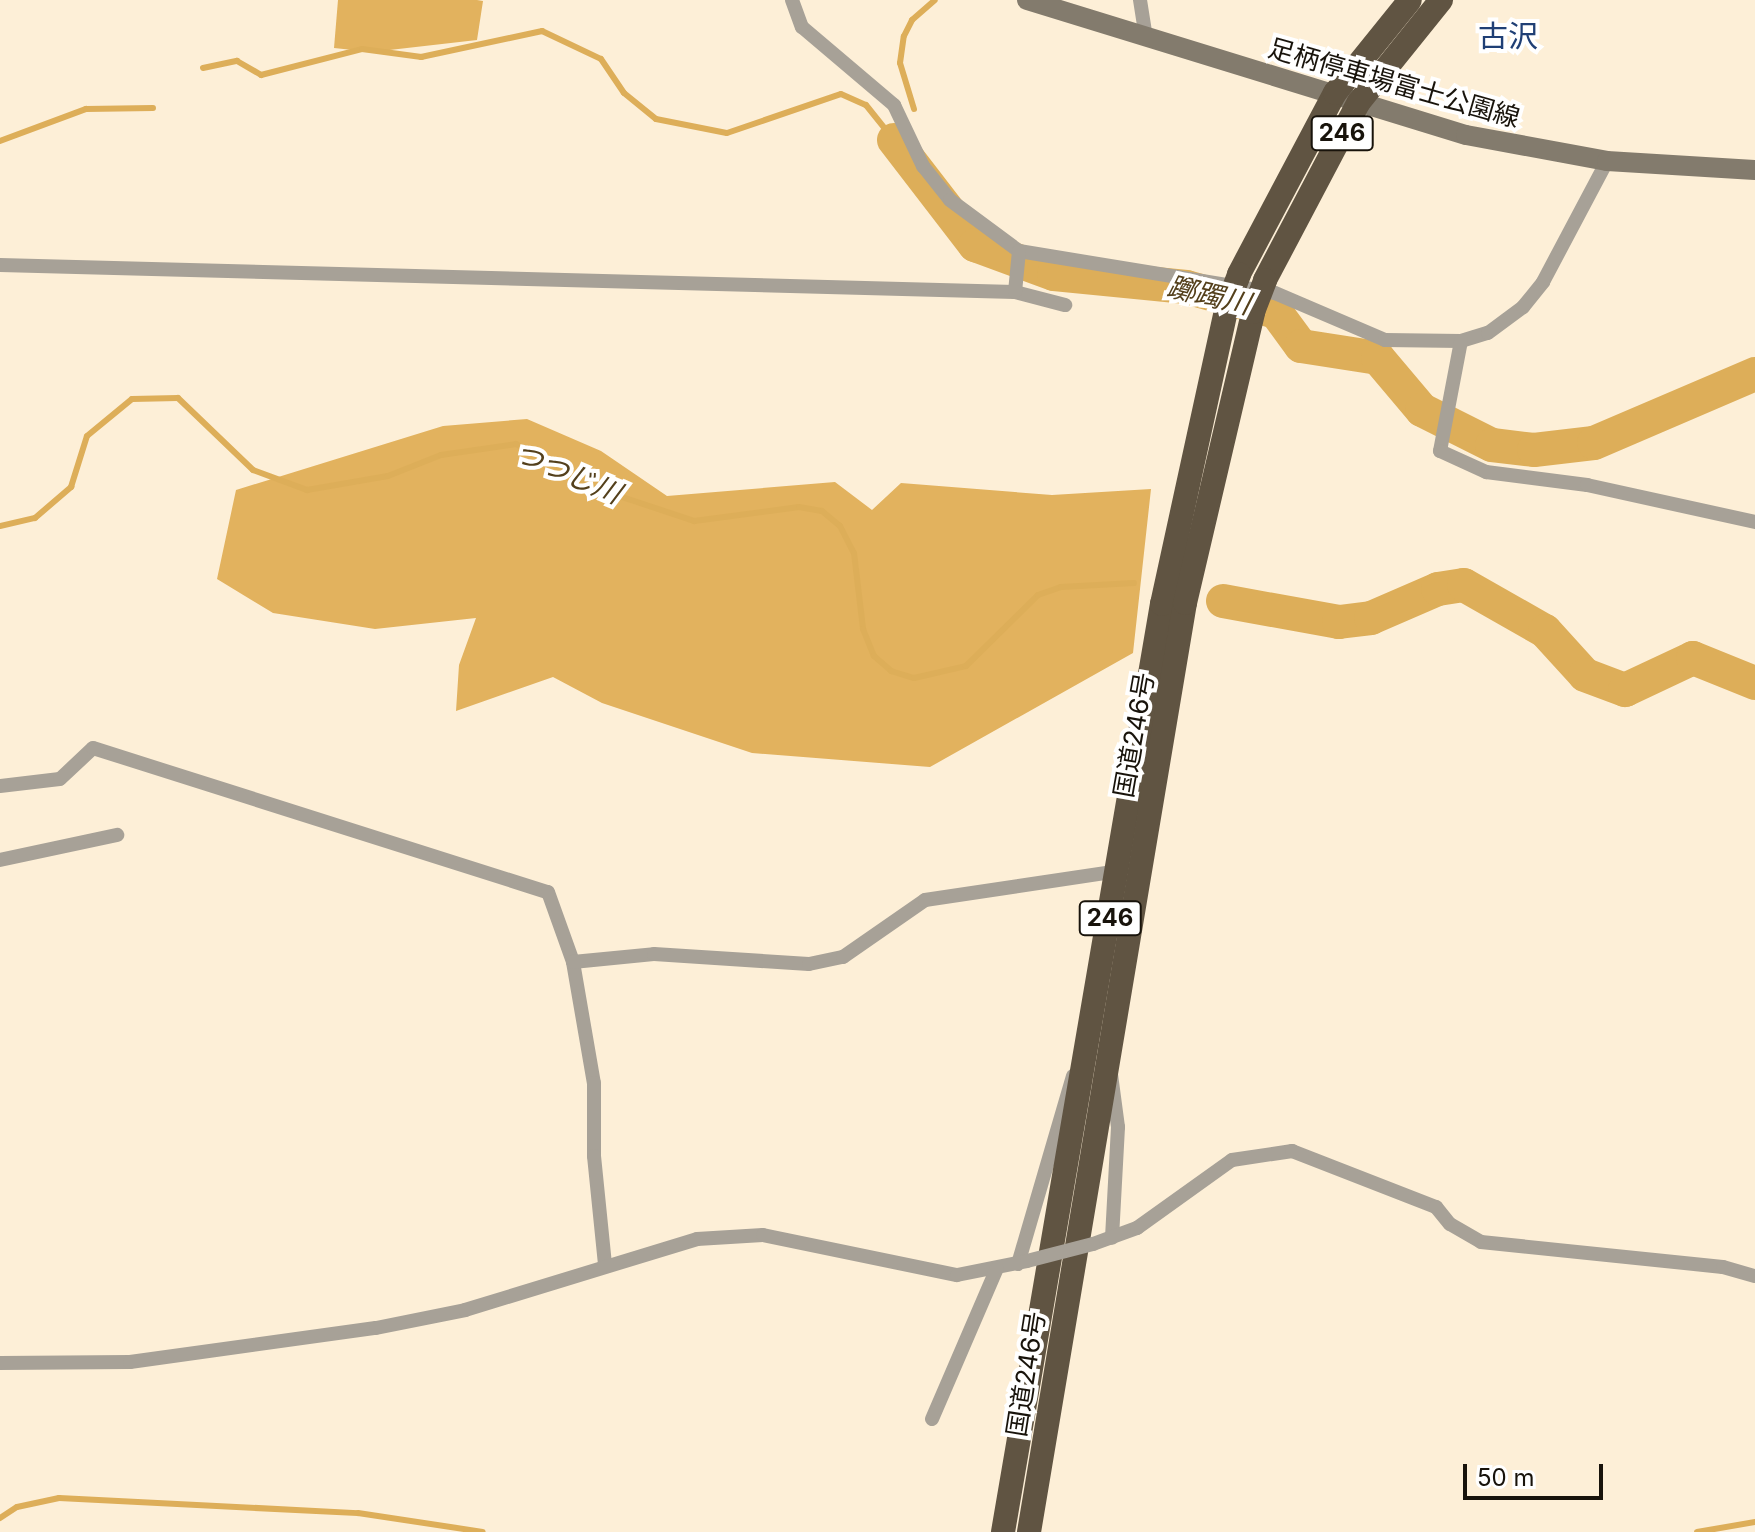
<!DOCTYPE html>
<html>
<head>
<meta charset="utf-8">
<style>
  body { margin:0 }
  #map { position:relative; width:1755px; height:1532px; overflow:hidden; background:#fdefd7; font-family:Inter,"Noto Sans JP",sans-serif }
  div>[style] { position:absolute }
  .forest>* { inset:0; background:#e2b25e }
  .stream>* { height:6px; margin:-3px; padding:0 3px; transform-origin:3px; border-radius:3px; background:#ddae59 }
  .river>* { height:34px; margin:-17px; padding:0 17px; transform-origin:17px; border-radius:17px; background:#ddae59 }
  .minor>* { height:14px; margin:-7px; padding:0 7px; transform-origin:7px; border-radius:7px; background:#a7a197 }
  .secondary>* { height:20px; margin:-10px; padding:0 10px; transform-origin:10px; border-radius:10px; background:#837b6d }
  .trunk>* { height:24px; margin:-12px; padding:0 12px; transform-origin:12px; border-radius:12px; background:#605442 }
  .minor-bridge>* { height:14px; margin:-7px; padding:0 7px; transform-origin:7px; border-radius:7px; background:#a7a197 }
  .trunk-bridge>* { height:24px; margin:-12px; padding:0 12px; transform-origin:12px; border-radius:12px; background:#605442 }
  span { translate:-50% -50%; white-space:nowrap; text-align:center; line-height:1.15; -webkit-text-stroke:8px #fff; paint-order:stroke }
  .shield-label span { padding:2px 6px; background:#fff; border:2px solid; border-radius:6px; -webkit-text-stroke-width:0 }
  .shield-label { font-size:24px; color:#18130b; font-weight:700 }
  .street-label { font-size:26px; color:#18130b }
  .water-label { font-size:28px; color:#54401c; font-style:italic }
  .quarter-label { font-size:30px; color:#1f3f75 }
  .scale { position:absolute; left:1463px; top:1464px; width:140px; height:36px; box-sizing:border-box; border:4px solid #18130b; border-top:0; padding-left:10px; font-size:24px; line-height:28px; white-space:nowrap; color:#18130b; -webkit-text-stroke:6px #fff; paint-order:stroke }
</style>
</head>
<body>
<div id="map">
  <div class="forest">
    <div style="clip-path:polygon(338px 0,477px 0,483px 1px,477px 40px,372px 52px,334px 48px)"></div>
    <div style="clip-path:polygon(527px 419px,601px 451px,667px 496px,835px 482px,872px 510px,901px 483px,1052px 495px,1151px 489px,1133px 653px,930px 767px,752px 753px,602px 703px,553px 677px,456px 711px,459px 665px,476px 618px,375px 629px,273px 613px,217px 579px,236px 490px,443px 426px)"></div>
  </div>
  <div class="stream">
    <div style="left:203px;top:68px;width:35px;rotate:-12deg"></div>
    <div style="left:237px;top:61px;width:28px;rotate:30deg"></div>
    <div style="left:261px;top:75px;width:104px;rotate:-14.4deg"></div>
    <div style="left:362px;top:49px;width:60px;rotate:7.7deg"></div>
    <div style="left:421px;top:57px;width:124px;rotate:-12.1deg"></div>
    <div style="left:542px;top:31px;width:65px;rotate:25.4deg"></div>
    <div style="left:601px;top:59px;width:41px;rotate:55.9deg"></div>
    <div style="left:624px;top:93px;width:41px;rotate:39.1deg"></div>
    <div style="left:656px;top:119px;width:72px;rotate:11.2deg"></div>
    <div style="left:727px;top:133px;width:120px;rotate:-18.9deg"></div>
    <div style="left:841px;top:94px;width:27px;rotate:24deg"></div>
    <div style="left:866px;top:105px;width:45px;rotate:51.3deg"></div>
    <div style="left:914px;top:109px;width:48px;rotate:-106.9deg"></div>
    <div style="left:900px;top:63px;width:27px;rotate:-82deg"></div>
    <div style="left:904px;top:36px;width:18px;rotate:-63deg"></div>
    <div style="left:912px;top:20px;width:30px;rotate:-41deg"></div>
    <div style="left:0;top:141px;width:92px;rotate:-20.4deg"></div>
    <div style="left:86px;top:109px;width:67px;rotate:-0.9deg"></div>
    <div style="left:0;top:526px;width:36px;rotate:-13deg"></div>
    <div style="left:35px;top:518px;width:48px;rotate:-40.7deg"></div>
    <div style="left:71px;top:487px;width:53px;rotate:-72.6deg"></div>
    <div style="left:87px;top:436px;width:58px;rotate:-39.4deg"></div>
    <div style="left:132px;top:399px;width:46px;rotate:-1.2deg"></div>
    <div style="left:178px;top:398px;width:104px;rotate:43.8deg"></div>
    <div style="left:253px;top:470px;width:58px;rotate:20.3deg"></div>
    <div style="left:307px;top:490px;width:82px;rotate:-9.8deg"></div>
    <div style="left:388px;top:476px;width:57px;rotate:-21.6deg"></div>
    <div style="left:441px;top:455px;width:76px;rotate:-8.3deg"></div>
    <div style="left:516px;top:444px;width:87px;rotate:29.5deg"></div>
    <div style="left:592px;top:487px;width:108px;rotate:18.4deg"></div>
    <div style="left:694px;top:521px;width:106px;rotate:-7.6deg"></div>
    <div style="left:799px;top:507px;width:23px;rotate:10deg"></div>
    <div style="left:822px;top:511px;width:23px;rotate:40deg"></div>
    <div style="left:840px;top:526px;width:30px;rotate:63deg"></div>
    <div style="left:854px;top:553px;width:77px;rotate:83.2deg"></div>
    <div style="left:863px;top:629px;width:29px;rotate:68deg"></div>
    <div style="left:874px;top:656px;width:23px;rotate:41deg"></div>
    <div style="left:891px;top:671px;width:24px;rotate:17deg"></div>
    <div style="left:914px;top:678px;width:53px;rotate:-13deg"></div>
    <div style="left:966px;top:666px;width:101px;rotate:-44.6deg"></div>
    <div style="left:1038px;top:595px;width:24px;rotate:-19deg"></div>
    <div style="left:1061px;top:587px;width:73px;rotate:-3.1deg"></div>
    <div style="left:0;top:1518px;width:20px;rotate:-33deg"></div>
    <div style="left:17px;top:1507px;width:43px;rotate:-12.1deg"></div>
    <div style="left:59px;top:1498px;width:299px;rotate:2.9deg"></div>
    <div style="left:358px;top:1513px;width:126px;rotate:8.6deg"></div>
    <div style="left:1697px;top:1532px;width:59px;rotate:-9.8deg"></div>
  </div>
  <div class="river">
    <div style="left:894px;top:140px;width:133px;rotate:52.4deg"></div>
    <div style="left:975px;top:245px;width:84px;rotate:20.2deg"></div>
    <div style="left:1054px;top:274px;width:133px;rotate:5.6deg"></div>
    <div style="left:1186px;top:287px;width:93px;rotate:15.5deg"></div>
    <div style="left:1276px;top:312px;width:42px;rotate:53.7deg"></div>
    <div style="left:1301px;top:346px;width:78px;rotate:8.9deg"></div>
    <div style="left:1378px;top:358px;width:68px;rotate:49.8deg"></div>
    <div style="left:1422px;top:410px;width:78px;rotate:26.6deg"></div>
    <div style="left:1492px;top:445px;width:42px;rotate:6.8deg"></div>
    <div style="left:1534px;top:450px;width:60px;rotate:-6.7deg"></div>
    <div style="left:1594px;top:443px;width:175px;rotate:-23.2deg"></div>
    <div style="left:1223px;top:601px;width:118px;rotate:10.3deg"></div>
    <div style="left:1339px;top:622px;width:32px;rotate:-7deg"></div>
    <div style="left:1371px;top:618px;width:73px;rotate:-23.4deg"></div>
    <div style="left:1438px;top:589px;width:26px;rotate:-9deg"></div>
    <div style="left:1464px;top:585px;width:93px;rotate:29.6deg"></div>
    <div style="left:1545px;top:631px;width:59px;rotate:47.7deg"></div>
    <div style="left:1585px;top:675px;width:43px;rotate:20.6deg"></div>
    <div style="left:1625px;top:690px;width:75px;rotate:-25.2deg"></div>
    <div style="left:1693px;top:658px;width:67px;rotate:22deg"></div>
  </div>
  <div class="minor">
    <div style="left:792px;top:0;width:29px;rotate:70deg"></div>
    <div style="left:802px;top:27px;width:121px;rotate:40.3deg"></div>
    <div style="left:894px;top:105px;width:68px;rotate:64.6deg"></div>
    <div style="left:923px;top:166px;width:43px;rotate:51.5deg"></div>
    <div style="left:950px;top:200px;width:86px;rotate:36.5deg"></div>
    <div style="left:1019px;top:251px;width:259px;rotate:9.3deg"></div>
    <div style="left:1275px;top:293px;width:120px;rotate:23.1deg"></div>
    <div style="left:1385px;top:340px;width:76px;rotate:0.8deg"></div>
    <div style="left:1461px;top:341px;width:28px;rotate:-17deg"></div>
    <div style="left:1488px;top:333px;width:44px;rotate:-36.6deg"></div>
    <div style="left:1523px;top:307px;width:32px;rotate:-51deg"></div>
    <div style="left:1543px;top:282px;width:137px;rotate:-62.1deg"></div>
    <div style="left:1140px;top:0;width:37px;rotate:81deg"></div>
    <div style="left:0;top:265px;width:1015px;rotate:1.52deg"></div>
    <div style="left:1015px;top:292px;width:52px;rotate:14.6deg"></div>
    <div style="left:1015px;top:292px;width:41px;rotate:-84.4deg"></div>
    <div style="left:1461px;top:341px;width:112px;rotate:100.8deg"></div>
    <div style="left:1440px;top:451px;width:51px;rotate:24.5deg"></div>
    <div style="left:1486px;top:472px;width:102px;rotate:7.3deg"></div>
    <div style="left:1587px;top:485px;width:172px;rotate:12.4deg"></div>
    <div style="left:0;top:786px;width:60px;rotate:-6.7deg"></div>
    <div style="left:60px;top:779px;width:45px;rotate:-43.2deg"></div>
    <div style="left:93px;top:748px;width:477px;rotate:17.6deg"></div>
    <div style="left:548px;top:892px;width:74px;rotate:70.3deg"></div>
    <div style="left:573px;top:962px;width:123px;rotate:80.2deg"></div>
    <div style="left:594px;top:1083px;width:73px;rotate:90deg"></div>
    <div style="left:594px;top:1156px;width:110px;rotate:84.2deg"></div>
    <div style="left:0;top:860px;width:120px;rotate:-12.1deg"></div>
    <div style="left:573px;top:962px;width:81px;rotate:-5.6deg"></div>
    <div style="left:654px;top:954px;width:155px;rotate:3.7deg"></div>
    <div style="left:809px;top:964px;width:35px;rotate:-12deg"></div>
    <div style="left:843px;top:957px;width:100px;rotate:-34.8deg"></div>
    <div style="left:925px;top:900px;width:195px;rotate:-8.5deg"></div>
    <div style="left:1110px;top:1067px;width:61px;rotate:82.4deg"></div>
    <div style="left:1118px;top:1127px;width:111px;rotate:93.1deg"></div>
    <div style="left:1093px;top:1244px;width:47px;rotate:-20deg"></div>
    <div style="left:1137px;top:1228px;width:117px;rotate:-35.6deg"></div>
    <div style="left:1232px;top:1160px;width:61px;rotate:-8.5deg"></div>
    <div style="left:1292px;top:1151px;width:155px;rotate:21.3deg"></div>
    <div style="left:1436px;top:1207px;width:22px;rotate:51deg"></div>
    <div style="left:1450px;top:1224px;width:36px;rotate:30deg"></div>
    <div style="left:1481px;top:1242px;width:243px;rotate:5.9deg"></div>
    <div style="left:1723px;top:1267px;width:33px;rotate:16deg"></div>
    <div style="left:1018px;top:1264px;width:196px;rotate:-73.7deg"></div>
    <div style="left:0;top:1363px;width:130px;rotate:-0.4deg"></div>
    <div style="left:130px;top:1362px;width:248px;rotate:-7.9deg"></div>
    <div style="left:376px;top:1328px;width:91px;rotate:-11.4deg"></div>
    <div style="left:465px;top:1310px;width:243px;rotate:-17deg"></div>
    <div style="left:697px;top:1239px;width:66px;rotate:-3.5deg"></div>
    <div style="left:763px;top:1235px;width:198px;rotate:11.7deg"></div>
    <div style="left:957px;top:1275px;width:71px;rotate:-11.3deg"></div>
    <div style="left:932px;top:1419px;width:164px;rotate:-66.7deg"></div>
  </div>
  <div class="secondary">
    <div style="left:1027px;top:0;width:459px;rotate:17.1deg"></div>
    <div style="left:1466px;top:135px;width:143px;rotate:10.4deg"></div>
    <div style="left:1607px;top:161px;width:148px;rotate:3.5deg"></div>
  </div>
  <div class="trunk">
    <div style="left:1239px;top:274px;width:205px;rotate:-62.1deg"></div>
    <div style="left:1335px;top:93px;width:119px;rotate:-51.1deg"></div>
    <div style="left:1265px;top:280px;width:201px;rotate:-62.2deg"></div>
    <div style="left:1359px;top:102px;width:131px;rotate:-51.2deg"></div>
    <div style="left:1003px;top:1532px;width:942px;rotate:-80.28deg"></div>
    <div style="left:1162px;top:604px;width:305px;rotate:-77.7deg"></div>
    <div style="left:1029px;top:1532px;width:942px;rotate:-80.47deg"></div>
    <div style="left:1185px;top:603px;width:299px;rotate:-76.8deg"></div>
  </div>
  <div class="minor-bridge">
    <div style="left:1027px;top:1261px;width:68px;rotate:-14.4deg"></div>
  </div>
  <div class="trunk-bridge">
    <div style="left:1227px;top:306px;width:34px;rotate:-69deg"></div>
    <div style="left:1253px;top:312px;width:34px;rotate:-69deg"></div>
  </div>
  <div class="shield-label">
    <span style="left:1342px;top:133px">246</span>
    <span style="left:1110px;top:918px">246</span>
  </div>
  <div class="street-label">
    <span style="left:1394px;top:83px;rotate:16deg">足柄停車場富士公園線</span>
    <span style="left:1134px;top:735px;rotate:-80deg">国道246号</span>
    <span style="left:1026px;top:1374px;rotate:-81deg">国道246号</span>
  </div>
  <div class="water-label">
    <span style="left:1209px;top:295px;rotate:13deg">躑躅川</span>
    <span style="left:568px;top:473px;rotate:23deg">つつじ川</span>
  </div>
  <div class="quarter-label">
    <span style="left:1508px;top:36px">古沢</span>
  </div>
  <div class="scale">50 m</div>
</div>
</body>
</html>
